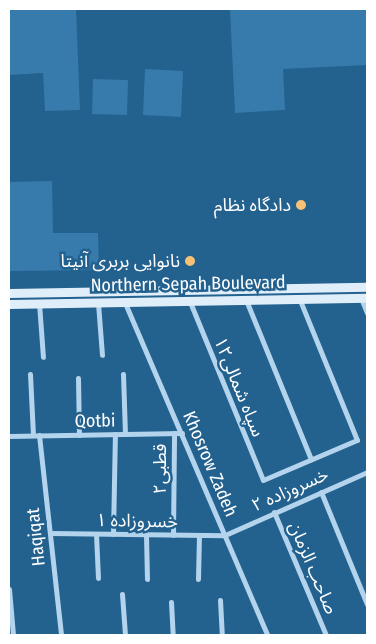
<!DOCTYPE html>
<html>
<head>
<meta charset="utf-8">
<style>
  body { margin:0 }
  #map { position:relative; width:376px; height:644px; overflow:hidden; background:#23618f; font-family:"Fira Sans Condensed","Noto Sans Arabic",sans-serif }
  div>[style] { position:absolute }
  .green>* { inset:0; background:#377bac }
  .minor>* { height:5px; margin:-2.5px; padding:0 2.5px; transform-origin:2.5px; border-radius:2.5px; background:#b3d4ec }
  .secondary>* { height:9px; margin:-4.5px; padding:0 4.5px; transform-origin:4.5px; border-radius:4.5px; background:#dfeef9 }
  .dots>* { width:14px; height:14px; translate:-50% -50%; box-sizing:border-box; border:2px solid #23618f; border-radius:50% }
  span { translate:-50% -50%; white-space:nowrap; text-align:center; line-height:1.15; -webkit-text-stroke:5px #23618f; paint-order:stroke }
  .poi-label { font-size:18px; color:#fff }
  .right { translate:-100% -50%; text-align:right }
  .street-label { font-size:18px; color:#fff }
  .frame { position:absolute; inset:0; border:10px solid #fff; pointer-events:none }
</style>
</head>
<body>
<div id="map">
  <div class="green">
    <div style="clip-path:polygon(9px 9px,76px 9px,80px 110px,45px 111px,43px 73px,9px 75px)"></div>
    <div style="clip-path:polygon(230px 9px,367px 9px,367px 65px,283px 69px,285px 110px,235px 113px)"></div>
    <div style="clip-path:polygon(145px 69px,183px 71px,181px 117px,143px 115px)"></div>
    <div style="clip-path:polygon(93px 79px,128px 80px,127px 115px,92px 114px)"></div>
    <div style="clip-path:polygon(52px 181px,53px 233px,98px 233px,99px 270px,9px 271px,9px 182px)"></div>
  </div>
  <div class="minor">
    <div style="left:361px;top:298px;width:16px;rotate:68deg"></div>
    <div style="left:246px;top:300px;width:172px;rotate:67.8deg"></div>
    <div style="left:190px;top:302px;width:192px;rotate:67.7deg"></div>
    <div style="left:263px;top:480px;width:102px;rotate:-23.1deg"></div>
    <div style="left:357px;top:440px;width:153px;rotate:-112.2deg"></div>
    <div style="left:39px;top:303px;width:54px;rotate:85.8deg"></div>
    <div style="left:98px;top:303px;width:52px;rotate:85.6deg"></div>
    <div style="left:125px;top:303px;width:361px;rotate:66.8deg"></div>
    <div style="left:30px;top:374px;width:61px;rotate:87.2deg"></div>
    <div style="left:123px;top:374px;width:60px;rotate:88.1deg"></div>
    <div style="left:78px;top:378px;width:57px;rotate:89deg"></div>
    <div style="left:39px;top:435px;width:201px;rotate:83.7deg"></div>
    <div style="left:9px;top:436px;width:173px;rotate:-1deg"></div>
    <div style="left:321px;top:492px;width:121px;rotate:67.7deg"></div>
    <div style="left:274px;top:512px;width:134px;rotate:67.1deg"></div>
    <div style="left:50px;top:533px;width:175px;rotate:0.7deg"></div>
    <div style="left:225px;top:535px;width:155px;rotate:-23.9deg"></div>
    <div style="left:96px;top:534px;width:44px;rotate:87.4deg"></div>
    <div style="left:113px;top:534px;width:100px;rotate:-88.9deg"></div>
    <div style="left:146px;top:535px;width:44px;rotate:88.7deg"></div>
    <div style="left:173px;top:535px;width:102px;rotate:-89.4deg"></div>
    <div style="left:198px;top:579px;width:43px;rotate:-88.7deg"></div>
    <div style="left:9px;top:589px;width:46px;rotate:85deg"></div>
    <div style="left:122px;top:594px;width:41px;rotate:85.8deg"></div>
    <div style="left:220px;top:600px;width:35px;rotate:87deg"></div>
    <div style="left:171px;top:602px;width:33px;rotate:87deg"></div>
  </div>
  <div class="secondary">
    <div style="left:9px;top:293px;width:358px;rotate:-1deg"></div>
    <div style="left:9px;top:304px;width:358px;rotate:-1deg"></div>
  </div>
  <div class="dots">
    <div style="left:301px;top:205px;background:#f7c176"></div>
    <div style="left:190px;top:261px;background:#f7c176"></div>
  </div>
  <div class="poi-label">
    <span class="right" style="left:291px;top:205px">دادگاه نظام</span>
    <span class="right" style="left:180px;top:261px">نانوایی بربری آنیتا</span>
  </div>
  <div class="street-label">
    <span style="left:188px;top:284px;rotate:-1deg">Northern Sepah Boulevard</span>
    <span style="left:239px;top:387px;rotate:68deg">سپاه شمالی۱۲</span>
    <span style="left:95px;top:421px;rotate:-1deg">Qotbi</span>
    <span style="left:210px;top:464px;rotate:67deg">Khosrow Zadeh</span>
    <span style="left:160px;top:469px;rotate:-90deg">قطبی۲</span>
    <span style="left:290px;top:490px;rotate:-24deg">خسروزاده ۲</span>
    <span style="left:137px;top:521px;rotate:1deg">خسروزاده ۱</span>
    <span style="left:36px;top:537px;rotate:-96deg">Haqiqat</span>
    <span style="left:313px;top:568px;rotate:67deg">صاحب الزمان</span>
  </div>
  <div class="frame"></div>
</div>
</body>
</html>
